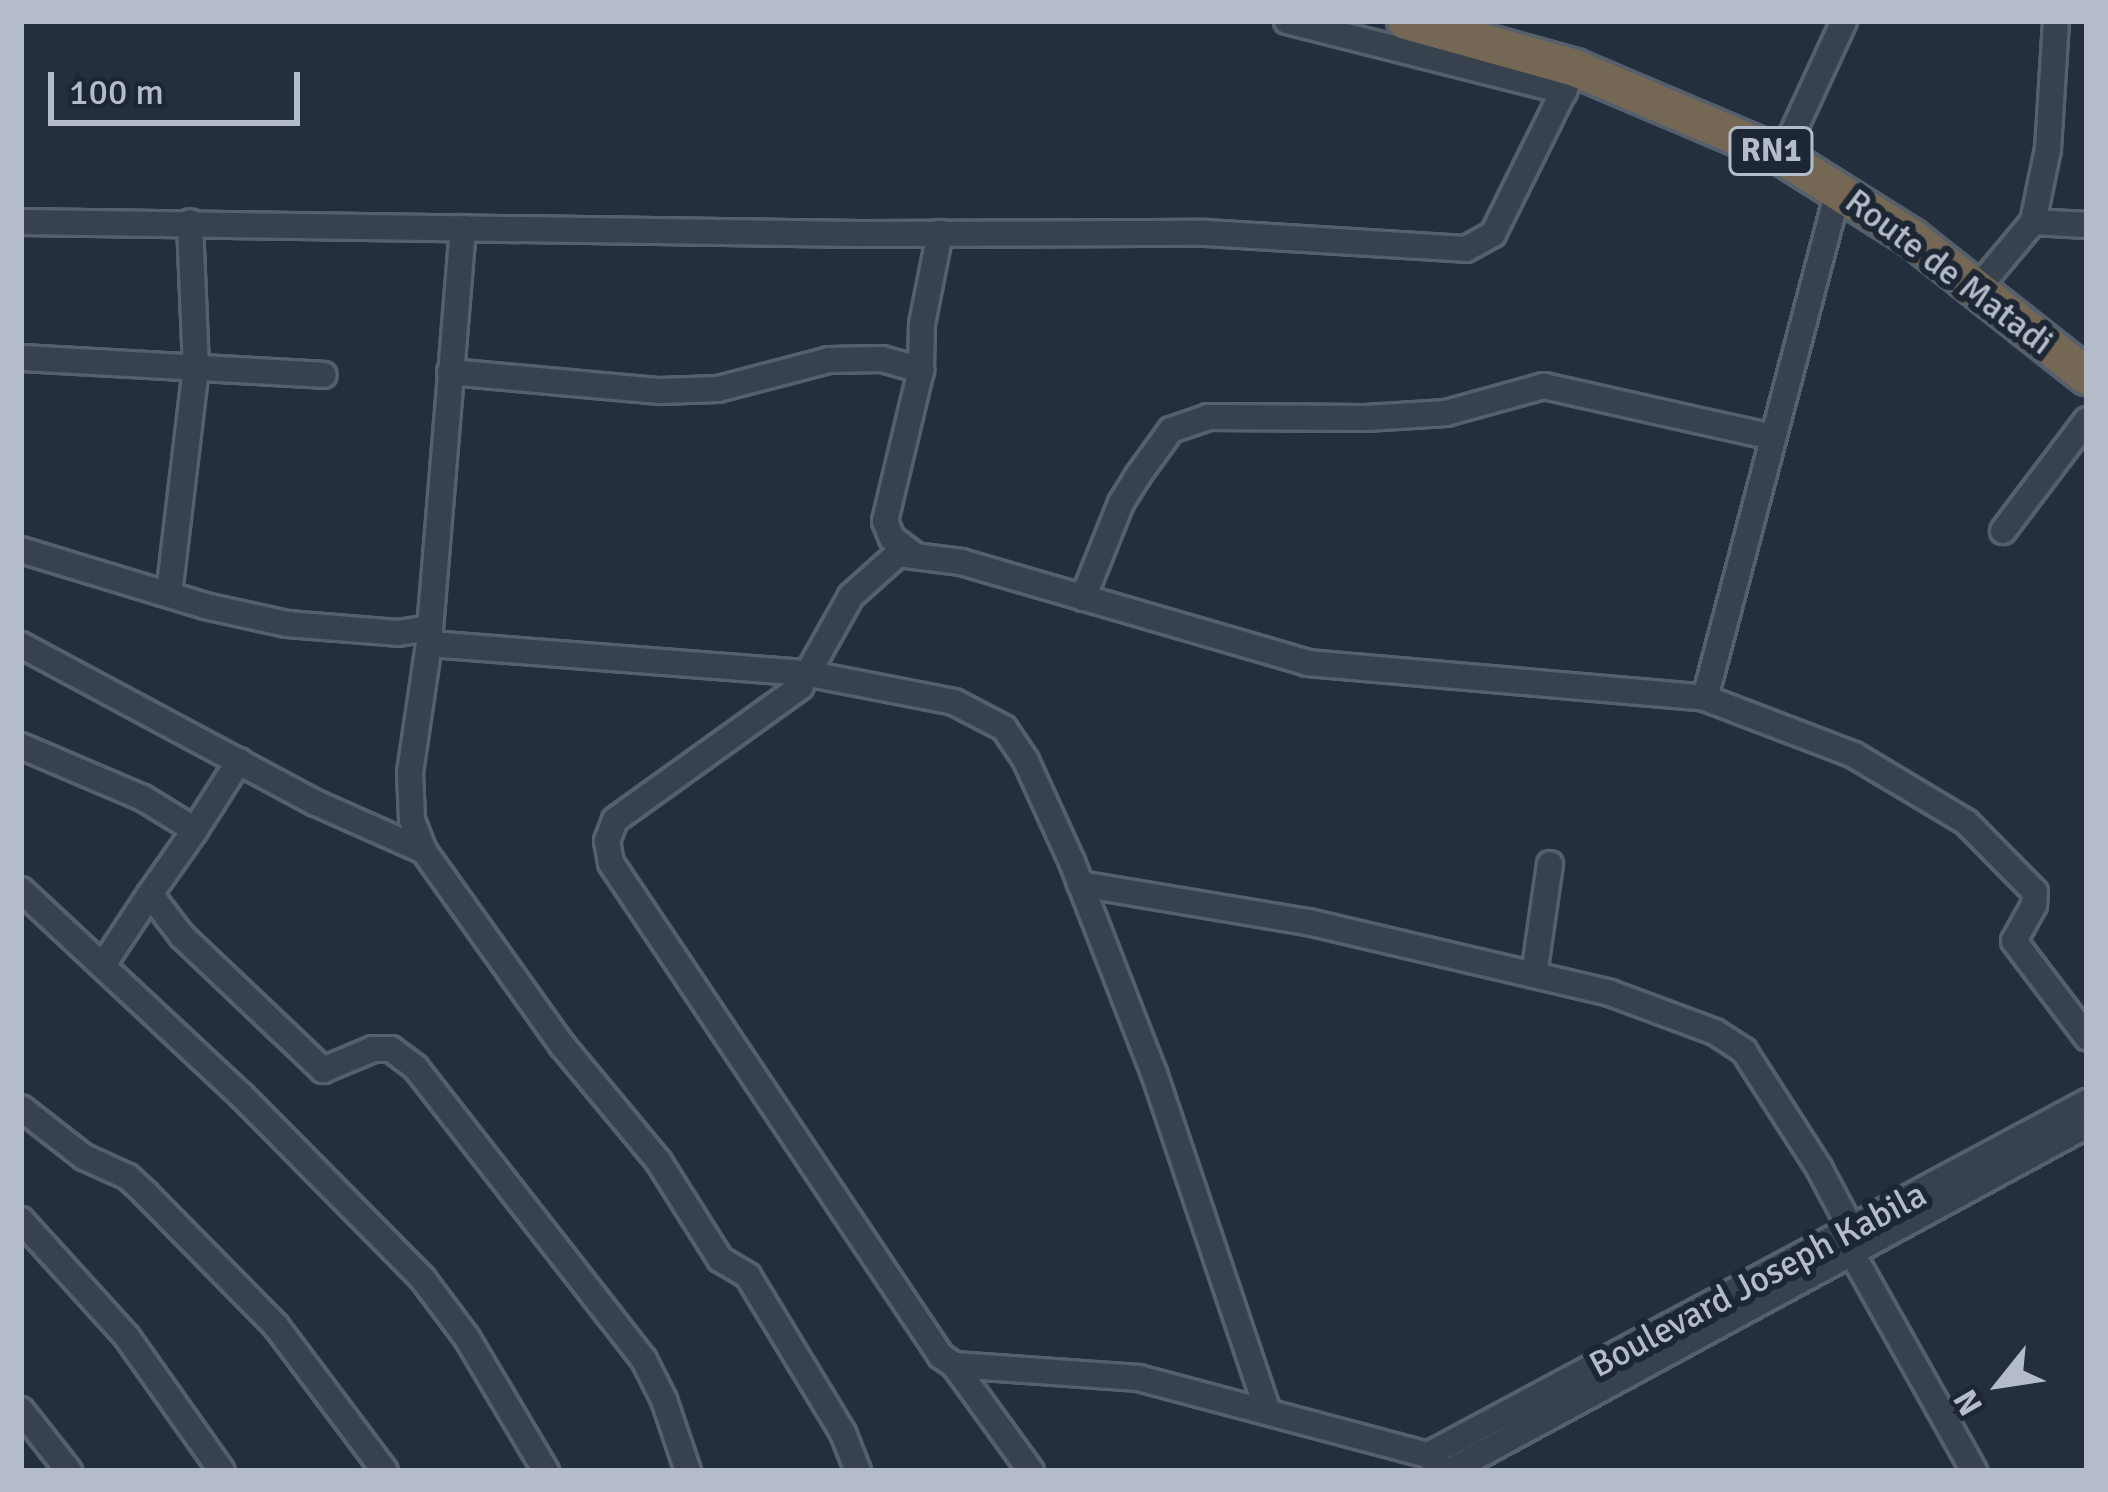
<!DOCTYPE html>
<html>
<head>
<meta charset="utf-8">
<style>
  body { margin:0 }
  #map { position:relative; width:2108px; height:1492px; overflow:hidden; background:#242f3e; font-family:Signika,sans-serif }
  div>[style] { position:absolute }
  .roads { filter:drop-shadow(3px 0 #565f6c) drop-shadow(-3px 0 #565f6c) drop-shadow(0 3px #565f6c) drop-shadow(0 -3px #565f6c) }
  .minor>* { height:24px; margin:-12px; padding:0 12px; transform-origin:12px; border-radius:12px; background:#38414e }
  .highway>* { height:36px; margin:-18px; padding:0 18px; transform-origin:18px; border-radius:18px; background:#746855 }
  span { translate:-50% -50%; white-space:nowrap; text-align:center; line-height:1.15; -webkit-text-stroke:12px #1d2633; paint-order:stroke }
  .shield-label span { padding:3px 9px; background:#1d2633; border:3px solid; border-radius:9px; -webkit-text-stroke-width:0 }
  .shield-label { font-size:33px; color:#b4bcc9; font-weight:700 }
  .street-label { font-size:36px; color:#b4bcc9 }
  .frame { position:absolute; inset:0; border:24px solid #b4bcc9; pointer-events:none }
  .north { position:absolute; left:1940px; top:1324px; width:120px; height:120px; -webkit-text-stroke:9px #1d2633; paint-order:stroke; rotate:240deg; font-size:33px; font-weight:700; line-height:48px; text-align:center; color:#b4bcc9 }
  .north::after { content:''; display:block; margin:auto; width:42px; height:54px; background:#b4bcc9; clip-path:polygon(50% 0,100% 100%,50% 72%,0 100%) }
  .scale { position:absolute; left:48px; top:72px; width:252px; height:54px; box-sizing:border-box; border:6px solid #b4bcc9; border-top:0; padding-left:15px; font-size:36px; line-height:42px; white-space:nowrap; color:#b4bcc9; -webkit-text-stroke:9px #1d2633; paint-order:stroke }
</style>
</head>
<body>
<div id="map">
  <div class="roads">
    <div class="minor">
      <div style="left:1287px;top:21px;width:286px;rotate:14.2deg"></div>
      <div style="left:1782px;top:156px;width:149px;rotate:-65.3deg"></div>
      <div style="left:21px;top:222px;width:838px;rotate:0.82deg"></div>
      <div style="left:859px;top:234px;width:347px;rotate:-0.2deg"></div>
      <div style="left:1206px;top:233px;width:260px;rotate:3.5deg"></div>
      <div style="left:1466px;top:249px;width:31px;rotate:-29deg"></div>
      <div style="left:1493px;top:234px;width:185px;rotate:-63.7deg"></div>
      <div style="left:2033px;top:222px;width:54px;rotate:3.2deg"></div>
      <div style="left:463px;top:228px;width:417px;rotate:94.7deg"></div>
      <div style="left:429px;top:644px;width:129px;rotate:98.4deg"></div>
      <div style="left:410px;top:772px;width:48px;rotate:87.6deg"></div>
      <div style="left:412px;top:820px;width:33px;rotate:69deg"></div>
      <div style="left:424px;top:851px;width:238px;rotate:54.6deg"></div>
      <div style="left:562px;top:1045px;width:152px;rotate:50.3deg"></div>
      <div style="left:659px;top:1162px;width:115px;rotate:57.8deg"></div>
      <div style="left:720px;top:1259px;width:33px;rotate:31deg"></div>
      <div style="left:748px;top:1276px;width:184px;rotate:58.8deg"></div>
      <div style="left:843px;top:1433px;width:41px;rotate:68.5deg"></div>
      <div style="left:1977px;top:289px;width:87px;rotate:-50.1deg"></div>
      <div style="left:2033px;top:222px;width:75px;rotate:-78.4deg"></div>
      <div style="left:2048px;top:149px;width:128px;rotate:-86.4deg"></div>
      <div style="left:21px;top:358px;width:303px;rotate:3.2deg"></div>
      <div style="left:921px;top:370px;width:46px;rotate:-88.8deg"></div>
      <div style="left:922px;top:324px;width:93px;rotate:-78.8deg"></div>
      <div style="left:450px;top:372px;width:211px;rotate:5.2deg"></div>
      <div style="left:660px;top:391px;width:58px;rotate:-2deg"></div>
      <div style="left:718px;top:389px;width:115px;rotate:-14.6deg"></div>
      <div style="left:829px;top:360px;width:53px;rotate:-1.1deg"></div>
      <div style="left:882px;top:359px;width:41px;rotate:15.8deg"></div>
      <div style="left:921px;top:370px;width:155px;rotate:103.4deg"></div>
      <div style="left:885px;top:521px;width:18px;rotate:68deg"></div>
      <div style="left:892px;top:538px;width:25px;rotate:37deg"></div>
      <div style="left:2003px;top:531px;width:139px;rotate:-52.9deg"></div>
      <div style="left:21px;top:550px;width:192px;rotate:16.9deg"></div>
      <div style="left:205px;top:606px;width:84px;rotate:12.4deg"></div>
      <div style="left:287px;top:624px;width:111px;rotate:4.6deg"></div>
      <div style="left:398px;top:633px;width:32px;rotate:-9deg"></div>
      <div style="left:169px;top:594px;width:229px;rotate:-83.2deg"></div>
      <div style="left:196px;top:367px;width:145px;rotate:-92.4deg"></div>
      <div style="left:1083px;top:598px;width:102px;rotate:-68.2deg"></div>
      <div style="left:1121px;top:503px;width:31px;rotate:-58deg"></div>
      <div style="left:1137px;top:477px;width:58px;rotate:-54.1deg"></div>
      <div style="left:1171px;top:430px;width:39px;rotate:-19deg"></div>
      <div style="left:1208px;top:417px;width:158px;rotate:0.4deg"></div>
      <div style="left:1366px;top:418px;width:80px;rotate:-3.6deg"></div>
      <div style="left:1446px;top:413px;width:102px;rotate:-15.4deg"></div>
      <div style="left:1544px;top:386px;width:234px;rotate:12.6deg"></div>
      <div style="left:429px;top:644px;width:377px;rotate:4.4deg"></div>
      <div style="left:805px;top:673px;width:152px;rotate:11deg"></div>
      <div style="left:954px;top:702px;width:56px;rotate:27.5deg"></div>
      <div style="left:1004px;top:728px;width:40px;rotate:56deg"></div>
      <div style="left:1026px;top:761px;width:111px;rotate:65.5deg"></div>
      <div style="left:1072px;top:862px;width:226px;rotate:68.8deg"></div>
      <div style="left:1154px;top:1073px;width:354px;rotate:71.4deg"></div>
      <div style="left:21px;top:645px;width:335px;rotate:28.2deg"></div>
      <div style="left:316px;top:803px;width:118px;rotate:24deg"></div>
      <div style="left:1705px;top:698px;width:527px;rotate:-75.28deg"></div>
      <div style="left:21px;top:746px;width:133px;rotate:23.1deg"></div>
      <div style="left:143px;top:798px;width:61px;rotate:31.6deg"></div>
      <div style="left:195px;top:830px;width:78px;rotate:125.1deg"></div>
      <div style="left:150px;top:894px;width:53px;rotate:52.7deg"></div>
      <div style="left:182px;top:936px;width:195px;rotate:43.5deg"></div>
      <div style="left:323px;top:1070px;width:54px;rotate:-22.8deg"></div>
      <div style="left:373px;top:1049px;width:18px"></div>
      <div style="left:391px;top:1049px;width:31px;rotate:37deg"></div>
      <div style="left:416px;top:1068px;width:370px;rotate:52deg"></div>
      <div style="left:644px;top:1360px;width:45px;rotate:63.4deg"></div>
      <div style="left:664px;top:1400px;width:75px;rotate:71.3deg"></div>
      <div style="left:195px;top:830px;width:82px;rotate:-57.5deg"></div>
      <div style="left:1080px;top:884px;width:231px;rotate:9.5deg"></div>
      <div style="left:1308px;top:922px;width:310px;rotate:13.2deg"></div>
      <div style="left:1610px;top:993px;width:112px;rotate:20.4deg"></div>
      <div style="left:1715px;top:1032px;width:35px;rotate:33deg"></div>
      <div style="left:1744px;top:1051px;width:139px;rotate:57.3deg"></div>
      <div style="left:1819px;top:1168px;width:72px;rotate:62deg"></div>
      <div style="left:1853px;top:1232px;width:23px;rotate:90deg"></div>
      <div style="left:1853px;top:1255px;width:248px;rotate:60.7deg"></div>
      <div style="left:21px;top:890px;width:302px;rotate:43deg"></div>
      <div style="left:242px;top:1096px;width:256px;rotate:45.3deg"></div>
      <div style="left:422px;top:1278px;width:75px;rotate:53.1deg"></div>
      <div style="left:467px;top:1338px;width:155px;rotate:59.3deg"></div>
      <div style="left:103px;top:965px;width:85px;rotate:-56.5deg"></div>
      <div style="left:1534px;top:975px;width:112px;rotate:-81.8deg"></div>
      <div style="left:21px;top:1108px;width:80px;rotate:37.9deg"></div>
      <div style="left:84px;top:1157px;width:48px;rotate:24.4deg"></div>
      <div style="left:128px;top:1177px;width:25px;rotate:43deg"></div>
      <div style="left:146px;top:1194px;width:185px;rotate:45.4deg"></div>
      <div style="left:276px;top:1326px;width:181px;rotate:53.1deg"></div>
      <div style="left:21px;top:1220px;width:158px;rotate:47.8deg"></div>
      <div style="left:127px;top:1337px;width:164px;rotate:54.7deg"></div>
      <div style="left:954px;top:1365px;width:131px;rotate:54deg"></div>
      <div style="left:21px;top:1410px;width:78px;rotate:51.8deg"></div>
      <div style="left:1428px;top:1455px;width:748px;rotate:-28.18deg"></div>
      <div style="left:1443px;top:1471px;width:22px;rotate:-133deg"></div>
      <div style="left:1428px;top:1455px;width:299px;rotate:-165.1deg"></div>
      <div style="left:1139px;top:1378px;width:185px;rotate:-176deg"></div>
      <div style="left:954px;top:1365px;width:16px;rotate:-145deg"></div>
      <div style="left:941px;top:1356px;width:593px;rotate:-123.8deg"></div>
      <div style="left:611px;top:863px;width:22px;rotate:-100deg"></div>
      <div style="left:607px;top:841px;width:22px;rotate:-69deg"></div>
      <div style="left:615px;top:820px;width:228px;rotate:-35.7deg"></div>
      <div style="left:800px;top:687px;width:104px;rotate:-60.7deg"></div>
      <div style="left:851px;top:596px;width:63px;rotate:-41.8deg"></div>
      <div style="left:898px;top:554px;width:64px;rotate:7.2deg"></div>
      <div style="left:961px;top:562px;width:361px;rotate:16.2deg"></div>
      <div style="left:1308px;top:663px;width:399px;rotate:5deg"></div>
      <div style="left:1705px;top:698px;width:160px;rotate:20.9deg"></div>
      <div style="left:1854px;top:755px;width:131px;rotate:30.9deg"></div>
      <div style="left:1966px;top:822px;width:98px;rotate:45.4deg"></div>
      <div style="left:2035px;top:892px;width:13px;rotate:94deg"></div>
      <div style="left:2034px;top:905px;width:41px;rotate:119.1deg"></div>
      <div style="left:2014px;top:941px;width:121px;rotate:52.8deg"></div>
      <div style="left:1450px;top:1471px;width:725px;rotate:-28.51deg"></div>
    </div>
    <div class="highway">
      <div style="left:1406px;top:21px;width:175px;rotate:15.5deg"></div>
      <div style="left:1575px;top:68px;width:225px;rotate:23deg"></div>
      <div style="left:1782px;top:156px;width:154px;rotate:32.2deg"></div>
      <div style="left:1912px;top:238px;width:223px;rotate:38.3deg"></div>
    </div>
  </div>
  <div class="shield-label">
    <span style="left:1771px;top:151px">RN1</span>
  </div>
  <div class="street-label">
    <span style="left:1949px;top:272px;rotate:37deg">Route de Matadi</span>
    <span style="left:1758px;top:1280px;rotate:-28deg">Boulevard Joseph Kabila</span>
  </div>
  <div class="frame"></div>
  <div class="north">N</div>
  <div class="scale">100 m</div>
</div>
</body>
</html>
